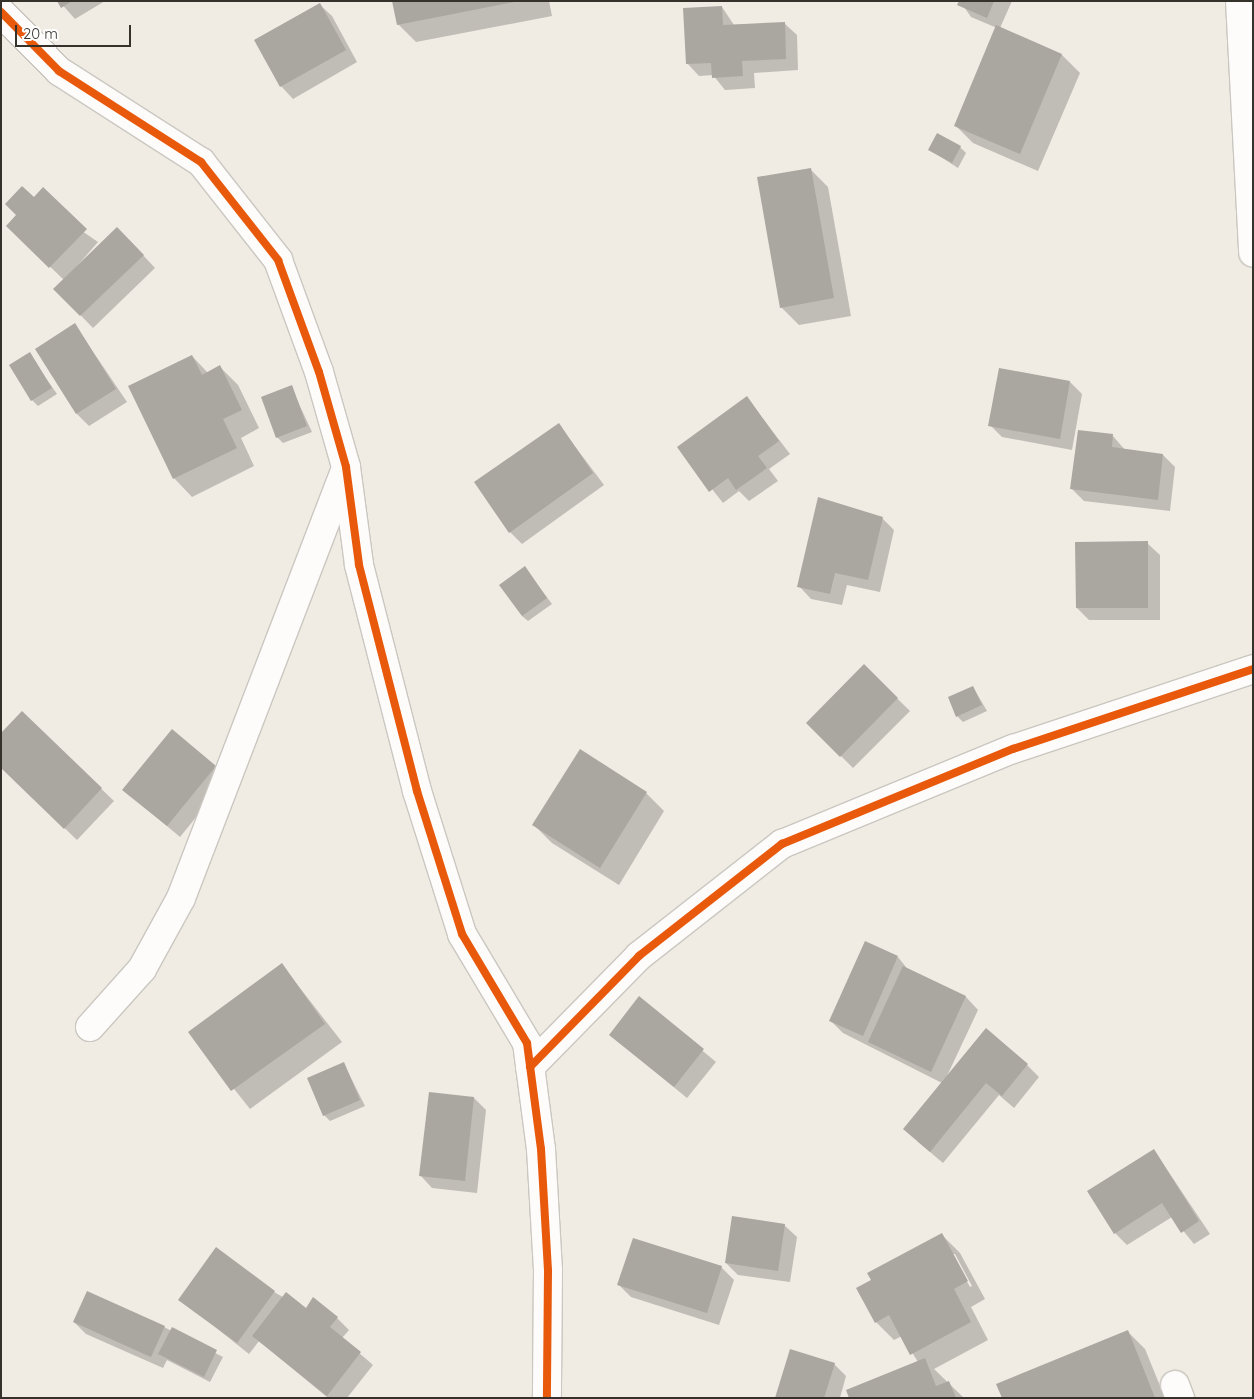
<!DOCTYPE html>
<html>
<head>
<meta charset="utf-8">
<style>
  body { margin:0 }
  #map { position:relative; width:1254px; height:1399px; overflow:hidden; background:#f0ece4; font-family:Quicksand,sans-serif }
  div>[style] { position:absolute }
  .shadow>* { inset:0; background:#0003 }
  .building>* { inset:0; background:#aaa6a0 }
  .roads { filter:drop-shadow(1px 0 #cac7c0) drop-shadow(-1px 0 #cac7c0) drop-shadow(0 1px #cac7c0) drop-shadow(0 -1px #cac7c0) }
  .street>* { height:28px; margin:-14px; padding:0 14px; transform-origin:14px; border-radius:14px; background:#fdfcfb }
  .cycleway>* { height:8px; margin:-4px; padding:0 4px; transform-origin:4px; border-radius:4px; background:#e8590c }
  span { translate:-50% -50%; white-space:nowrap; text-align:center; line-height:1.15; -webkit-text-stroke:5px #fff; paint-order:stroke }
  .frame { position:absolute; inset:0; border:2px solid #35322c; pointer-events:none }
  .scale { position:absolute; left:15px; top:25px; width:116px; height:22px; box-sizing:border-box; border:2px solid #35322c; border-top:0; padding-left:6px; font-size:15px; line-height:18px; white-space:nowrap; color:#35322c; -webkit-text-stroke:4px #fff; paint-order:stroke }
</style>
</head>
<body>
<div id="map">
  <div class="shadow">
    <div style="clip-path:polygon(59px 1px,105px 1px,75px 19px)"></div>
    <div style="clip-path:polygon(394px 1px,549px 1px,552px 16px,416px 42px,398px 24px)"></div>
    <div style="clip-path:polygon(960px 1px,1012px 1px,1000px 28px,1062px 55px,1080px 73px,1038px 171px,973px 143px,955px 125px,997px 28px,971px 17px)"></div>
    <div style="clip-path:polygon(319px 4px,332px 16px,357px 62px,293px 99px,281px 86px,255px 40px)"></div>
    <div style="clip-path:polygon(722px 7px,734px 25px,784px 23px,797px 35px,798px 70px,754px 73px,755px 88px,725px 90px,713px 75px,699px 76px,687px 63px)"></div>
    <div style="clip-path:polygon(960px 147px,966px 153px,958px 168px,930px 150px)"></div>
    <div style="clip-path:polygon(810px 169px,828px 187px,851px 316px,799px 325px,781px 307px)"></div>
    <div style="clip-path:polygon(34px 198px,98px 242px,71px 273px,130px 241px,155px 268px,93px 328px,55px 289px,64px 280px,8px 226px)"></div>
    <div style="clip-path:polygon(75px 325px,127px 402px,89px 426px,77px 414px)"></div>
    <div style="clip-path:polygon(29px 354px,57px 394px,38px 406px,32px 400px)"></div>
    <div style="clip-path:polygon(192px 356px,208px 373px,220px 367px,238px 385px,259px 428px,241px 438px,254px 466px,192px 497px,174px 478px,129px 387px)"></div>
    <div style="clip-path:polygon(1070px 382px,1082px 394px,1072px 450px,1002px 437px,990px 425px)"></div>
    <div style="clip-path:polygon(291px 387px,312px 432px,283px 443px,277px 437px)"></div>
    <div style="clip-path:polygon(747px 398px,790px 454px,769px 469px,778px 481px,749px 501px,739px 491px,723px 503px,679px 447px)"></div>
    <div style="clip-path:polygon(559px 425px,604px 485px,522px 544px,510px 532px)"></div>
    <div style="clip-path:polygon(1113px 436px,1125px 450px,1163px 455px,1175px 467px,1170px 511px,1084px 501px,1072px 489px)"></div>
    <div style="clip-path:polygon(819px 498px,882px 518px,894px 530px,880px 592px,847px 585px,842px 605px,811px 599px,799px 586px)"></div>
    <div style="clip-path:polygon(1147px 543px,1160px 555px,1160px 620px,1089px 620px,1077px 608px)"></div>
    <div style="clip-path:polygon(525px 568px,552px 604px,528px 621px,522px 616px)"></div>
    <div style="clip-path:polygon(864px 666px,910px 711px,853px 768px,808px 723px)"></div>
    <div style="clip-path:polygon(973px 687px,987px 711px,963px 722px,957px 716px)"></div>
    <div style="clip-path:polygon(22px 713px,114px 801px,77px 840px,1px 767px)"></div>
    <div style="clip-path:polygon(172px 731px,227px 779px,180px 837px,124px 790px)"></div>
    <div style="clip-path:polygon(646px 793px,664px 811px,619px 885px,552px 843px,534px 825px)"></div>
    <div style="clip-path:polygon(898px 957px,909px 971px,966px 997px,978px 1010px,947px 1076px,1027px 1065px,1039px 1077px,1014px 1108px,999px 1095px,943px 1163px,917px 1141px,942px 1083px,843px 1033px,831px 1021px)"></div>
    <div style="clip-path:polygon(282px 965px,342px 1042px,250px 1109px,189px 1032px)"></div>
    <div style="clip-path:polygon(639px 998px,716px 1062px,687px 1098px,610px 1035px)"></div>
    <div style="clip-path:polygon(344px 1064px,365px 1106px,330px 1121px,324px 1115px)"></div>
    <div style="clip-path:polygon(430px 1093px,474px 1098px,486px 1110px,477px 1193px,432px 1188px,420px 1175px)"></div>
    <div style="clip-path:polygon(1154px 1150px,1210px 1234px,1194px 1244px,1172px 1217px,1127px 1245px,1115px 1233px)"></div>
    <div style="clip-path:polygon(784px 1225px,797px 1237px,790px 1282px,738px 1275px,726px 1263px)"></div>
    <div style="clip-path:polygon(evenodd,942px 1235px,960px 1253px,985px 1299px,971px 1307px,988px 1340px,934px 1369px,964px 1398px,850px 1398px,918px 1362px,902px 1336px,894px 1340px,876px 1322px,942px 1235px,952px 1254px,955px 1254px,972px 1286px,970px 1287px,952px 1254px)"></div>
    <div style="clip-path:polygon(721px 1267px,734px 1280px,719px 1325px,631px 1297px,619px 1285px)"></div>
    <div style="clip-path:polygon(274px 1292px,306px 1310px,337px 1318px,349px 1330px,342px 1338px,373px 1365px,347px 1398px,328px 1398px,259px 1341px,249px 1354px,180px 1299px)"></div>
    <div style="clip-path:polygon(74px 1322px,164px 1327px,223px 1357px,210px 1382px,167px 1360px,163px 1368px,86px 1334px)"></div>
    <div style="clip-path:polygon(1127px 1331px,1145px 1349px,1165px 1398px,1003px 1398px)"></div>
    <div style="clip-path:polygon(834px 1364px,846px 1376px,840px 1398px,777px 1398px)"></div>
  </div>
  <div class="building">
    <div style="clip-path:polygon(57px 1px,72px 1px,61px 8px)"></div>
    <div style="clip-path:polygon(392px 1px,514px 1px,514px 2px,397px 25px)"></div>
    <div style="clip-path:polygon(959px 1px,994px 1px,987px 18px,957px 5px)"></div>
    <div style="clip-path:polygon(320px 3px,346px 50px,280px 87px,254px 40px)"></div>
    <div style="clip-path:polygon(722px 6px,723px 25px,785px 22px,786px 59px,742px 61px,743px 76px,712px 78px,711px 63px,686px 64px,683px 8px)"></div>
    <div style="clip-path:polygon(996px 25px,1062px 54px,1020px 154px,954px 126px)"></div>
    <div style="clip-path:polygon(937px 133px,961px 146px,952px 163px,928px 150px)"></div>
    <div style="clip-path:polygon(811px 168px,834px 298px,780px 308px,757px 177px)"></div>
    <div style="clip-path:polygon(22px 186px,34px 197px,43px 187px,87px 229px,49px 268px,6px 226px,16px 215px,5px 204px)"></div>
    <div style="clip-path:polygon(117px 227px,144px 255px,80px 316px,53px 289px)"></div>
    <div style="clip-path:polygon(75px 323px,116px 389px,76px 414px,35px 349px)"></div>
    <div style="clip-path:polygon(30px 352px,52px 388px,31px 401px,9px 365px)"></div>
    <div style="clip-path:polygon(192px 355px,202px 375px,220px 365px,242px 410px,223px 419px,237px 448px,173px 479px,128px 386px)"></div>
    <div style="clip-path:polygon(999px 368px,1070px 381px,1060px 439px,988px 426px)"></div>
    <div style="clip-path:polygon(292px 385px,307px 426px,276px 438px,261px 397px)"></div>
    <div style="clip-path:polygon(747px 396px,779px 441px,758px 456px,767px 468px,736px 490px,728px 478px,709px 492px,677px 447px)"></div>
    <div style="clip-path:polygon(559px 423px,593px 473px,509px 533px,474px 482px)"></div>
    <div style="clip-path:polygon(1078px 430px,1113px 434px,1112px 447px,1163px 454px,1158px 500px,1070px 489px)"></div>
    <div style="clip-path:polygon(818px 497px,883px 517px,868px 580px,835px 573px,830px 594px,797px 587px)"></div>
    <div style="clip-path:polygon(1148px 541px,1148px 608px,1076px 608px,1075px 542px)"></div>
    <div style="clip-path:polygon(525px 566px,547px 598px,522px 616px,499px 585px)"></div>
    <div style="clip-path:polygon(864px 664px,898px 698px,840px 757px,806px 723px)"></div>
    <div style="clip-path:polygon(973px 686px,982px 705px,956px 717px,948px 697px)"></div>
    <div style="clip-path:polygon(22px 711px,102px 788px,64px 829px,1px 768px,1px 733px)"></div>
    <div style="clip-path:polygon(172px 729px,216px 766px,167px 826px,122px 790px)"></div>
    <div style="clip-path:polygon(580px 749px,647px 792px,600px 868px,532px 825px)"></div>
    <div style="clip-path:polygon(865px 941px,898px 956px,863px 1036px,829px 1021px)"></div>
    <div style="clip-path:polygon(282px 963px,325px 1024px,231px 1091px,188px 1032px)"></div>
    <div style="clip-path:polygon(903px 966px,966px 996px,931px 1072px,868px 1042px)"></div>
    <div style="clip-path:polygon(639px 996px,704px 1049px,674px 1087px,609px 1035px)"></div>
    <div style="clip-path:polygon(986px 1028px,1028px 1064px,1002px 1096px,986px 1083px,930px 1152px,903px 1129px)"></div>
    <div style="clip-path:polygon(344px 1062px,360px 1100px,323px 1116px,307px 1078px)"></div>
    <div style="clip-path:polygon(429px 1092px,474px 1097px,465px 1181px,419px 1176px)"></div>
    <div style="clip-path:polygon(1154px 1149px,1199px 1221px,1181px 1233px,1162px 1203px,1114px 1234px,1087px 1191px)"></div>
    <div style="clip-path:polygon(732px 1216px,785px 1224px,778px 1271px,725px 1263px)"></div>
    <div style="clip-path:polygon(942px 1233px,968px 1281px,954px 1289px,971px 1322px,910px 1355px,889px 1315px,875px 1323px,856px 1288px,871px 1280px,867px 1273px)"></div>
    <div style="clip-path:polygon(633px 1238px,722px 1266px,707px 1313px,617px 1285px)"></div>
    <div style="clip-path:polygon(216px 1247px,275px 1291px,237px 1343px,178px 1300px)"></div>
    <div style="clip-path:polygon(87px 1291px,165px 1326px,151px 1357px,73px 1322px)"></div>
    <div style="clip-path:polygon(286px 1292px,306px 1308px,313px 1297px,338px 1317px,330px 1327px,361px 1352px,327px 1396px,252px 1336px)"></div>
    <div style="clip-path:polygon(172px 1327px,217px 1350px,204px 1377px,158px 1354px)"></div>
    <div style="clip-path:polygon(1128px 1330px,1155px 1398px,1002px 1398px,996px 1384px)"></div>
    <div style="clip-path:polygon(790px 1349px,835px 1363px,824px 1398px,775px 1398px)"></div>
    <div style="clip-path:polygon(925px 1358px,936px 1386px,949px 1381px,956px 1398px,849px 1398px,846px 1390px)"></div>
  </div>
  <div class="roads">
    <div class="street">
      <div style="left:1240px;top:1px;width:252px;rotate:87deg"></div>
      <div style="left:1px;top:12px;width:83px;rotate:45.5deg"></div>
      <div style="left:59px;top:71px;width:169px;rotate:32.7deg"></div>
      <div style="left:201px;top:162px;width:125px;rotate:51.8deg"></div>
      <div style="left:278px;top:260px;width:119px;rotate:69.9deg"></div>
      <div style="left:319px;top:372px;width:99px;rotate:74.1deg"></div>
      <div style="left:346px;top:467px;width:99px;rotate:82.4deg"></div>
      <div style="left:359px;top:565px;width:233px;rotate:75.6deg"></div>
      <div style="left:417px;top:791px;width:150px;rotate:72.5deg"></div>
      <div style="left:462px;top:934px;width:127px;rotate:59.2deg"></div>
      <div style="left:527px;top:1043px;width:107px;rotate:82.5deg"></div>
      <div style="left:541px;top:1149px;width:122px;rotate:86.7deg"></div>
      <div style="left:548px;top:1271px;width:127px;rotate:90.5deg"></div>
      <div style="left:90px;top:1027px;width:78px;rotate:-48.1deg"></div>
      <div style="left:142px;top:969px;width:81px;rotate:-61.2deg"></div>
      <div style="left:181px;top:898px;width:457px;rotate:-69deg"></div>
      <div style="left:530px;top:1067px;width:156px;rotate:-45.5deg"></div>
      <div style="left:639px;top:956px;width:182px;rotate:-38.1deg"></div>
      <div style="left:782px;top:844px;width:250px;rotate:-22.4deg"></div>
      <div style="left:1013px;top:749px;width:253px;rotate:-18.4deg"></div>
      <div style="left:1175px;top:1385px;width:14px;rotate:69deg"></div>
    </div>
  </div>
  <div class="cycleway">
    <div style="left:1px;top:12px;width:83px;rotate:45.5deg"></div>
    <div style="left:59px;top:71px;width:169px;rotate:32.7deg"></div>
    <div style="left:201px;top:162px;width:125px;rotate:51.8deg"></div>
    <div style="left:278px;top:260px;width:119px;rotate:69.9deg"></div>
    <div style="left:319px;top:372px;width:99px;rotate:74.1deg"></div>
    <div style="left:346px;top:467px;width:99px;rotate:82.4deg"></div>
    <div style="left:359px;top:565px;width:233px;rotate:75.6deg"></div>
    <div style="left:417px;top:791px;width:150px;rotate:72.5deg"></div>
    <div style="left:462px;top:934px;width:127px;rotate:59.2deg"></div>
    <div style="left:527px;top:1043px;width:107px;rotate:82.5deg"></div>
    <div style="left:541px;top:1149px;width:122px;rotate:86.7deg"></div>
    <div style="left:548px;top:1271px;width:127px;rotate:90.5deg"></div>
    <div style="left:530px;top:1067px;width:156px;rotate:-45.5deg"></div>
    <div style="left:639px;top:956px;width:182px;rotate:-38.1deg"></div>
    <div style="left:782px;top:844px;width:250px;rotate:-22.4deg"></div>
    <div style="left:1013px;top:749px;width:253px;rotate:-18.4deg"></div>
  </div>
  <div class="frame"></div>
  <div class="scale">20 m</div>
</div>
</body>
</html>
